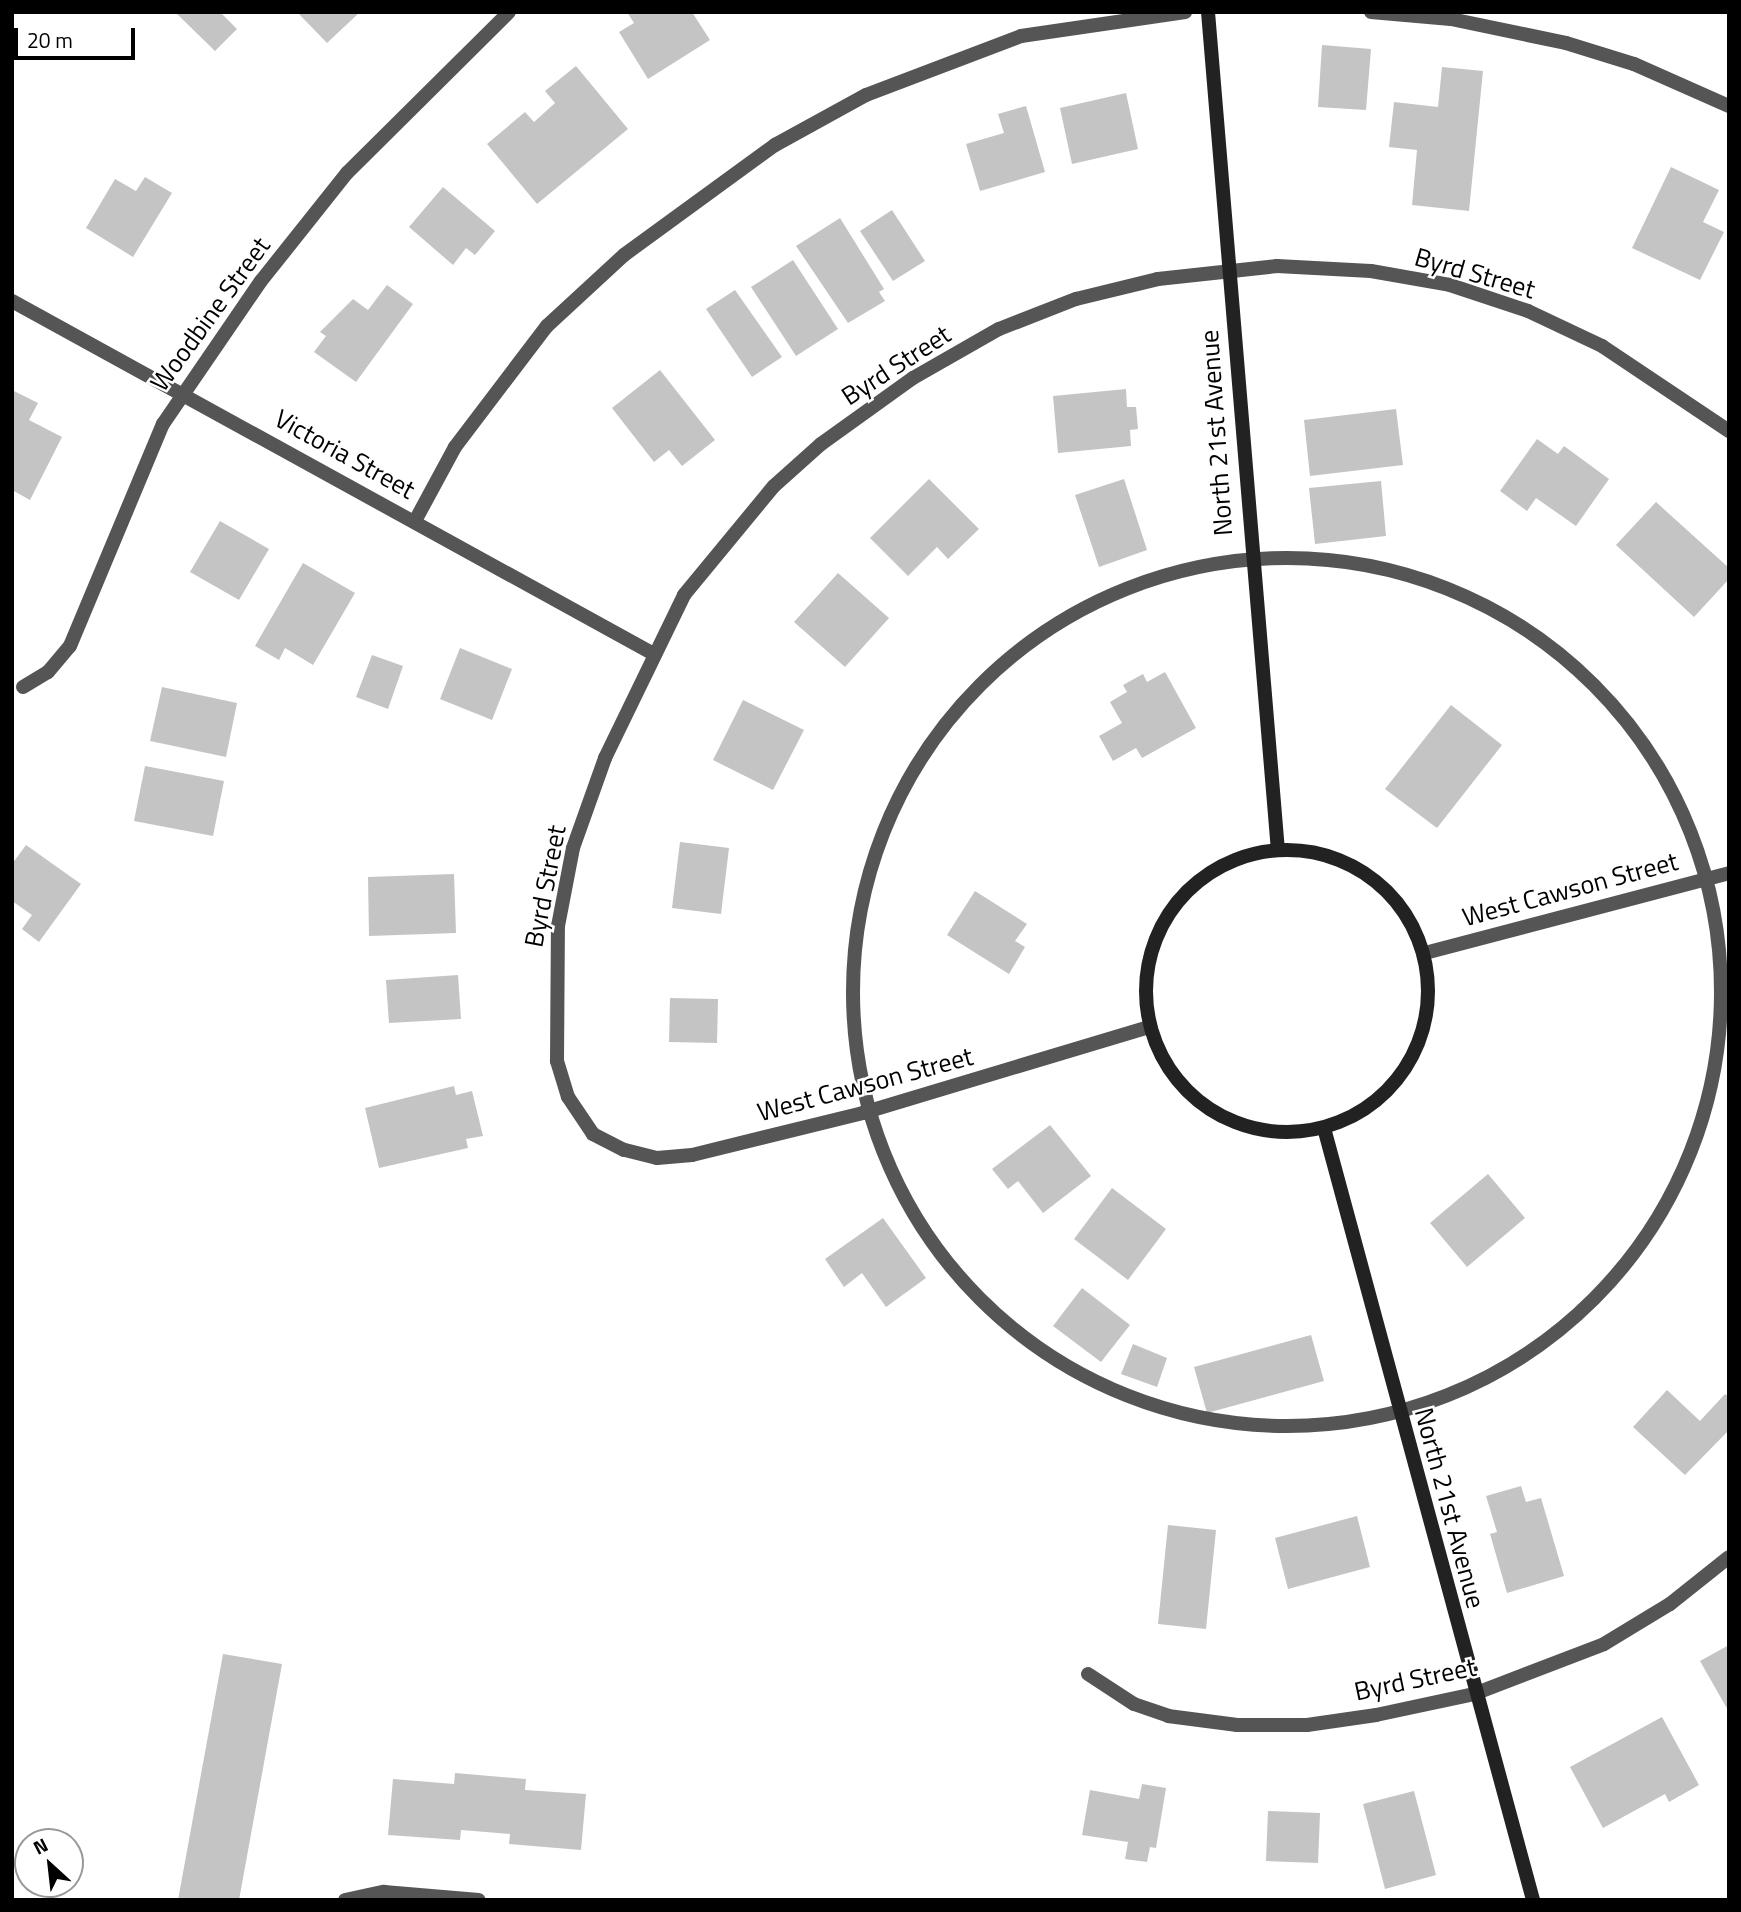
<!DOCTYPE html>
<html>
<head>
<meta charset="utf-8">
<style>
  body { margin:0 }
  #map { position:relative; width:1741px; height:1912px; overflow:hidden; background:#fff; font-family:"Titillium Web",sans-serif }
  div>[style] { position:absolute }
  .building>* { inset:0; background:#c4c4c4 }
  .lane>* { height:14px; margin:-7px; padding:0 7px; transform-origin:7px; border-radius:7px; background:#555 }
  .lane>.ring { margin:-7px; padding:0; box-sizing:content-box; background:none; border:14px solid #555; border-radius:50% }
  .street>* { height:14px; margin:-7px; padding:0 7px; transform-origin:7px; border-radius:7px; background:#555 }
  .secondary>* { height:14px; margin:-7px; padding:0 7px; transform-origin:7px; border-radius:7px; background:#222 }
  .secondary>.ring { margin:-7px; padding:0; box-sizing:content-box; background:none; border:14px solid #222; border-radius:50% }
  span { translate:-50% -50%; white-space:nowrap; text-align:center; line-height:1.15; -webkit-text-stroke:5px #fff; paint-order:stroke }
  .street-label { font-size:26px; color:#000 }
  .frame { position:absolute; inset:0; border:14px solid #000; pointer-events:none }
  .north { position:absolute; left:14px; top:1828px; width:70px; height:70px; box-sizing:border-box; background:#fff; border:2px solid #999; border-radius:50%; rotate:333deg; font-size:19px; font-weight:700; line-height:28px; text-align:center; color:#000 }
  .north::after { content:''; display:block; margin:auto; width:24px; height:32px; background:#000; clip-path:polygon(50% 0,100% 100%,50% 72%,0 100%) }
  .scale { position:absolute; left:14px; top:28px; width:121px; height:32px; box-sizing:border-box; border:4px solid #000; border-top:0; padding-left:9px; font-size:21px; line-height:24px; white-space:nowrap; color:#000; -webkit-text-stroke:5px #fff; paint-order:stroke }
</style>
</head>
<body>
<div id="map">
  <div class="building">
    <div style="clip-path:polygon(175px 12px,220px 12px,237px 29px,215px 51px)"></div>
    <div style="clip-path:polygon(297px 12px,360px 12px,327px 43px)"></div>
    <div style="clip-path:polygon(627px 12px,692px 12px,710px 40px,648px 79px,619px 32px,634px 23px)"></div>
    <div style="clip-path:polygon(1322px 45px,1371px 49px,1366px 110px,1318px 107px)"></div>
    <div style="clip-path:polygon(576px 66px,628px 129px,537px 204px,487px 144px,525px 112px,534px 122px,555px 103px,545px 91px)"></div>
    <div style="clip-path:polygon(1442px 67px,1483px 71px,1469px 211px,1412px 205px,1417px 150px,1389px 147px,1394px 102px,1438px 107px)"></div>
    <div style="clip-path:polygon(1126px 93px,1138px 149px,1072px 164px,1060px 108px)"></div>
    <div style="clip-path:polygon(1026px 106px,1045px 172px,980px 191px,966px 144px,1004px 133px,998px 114px)"></div>
    <div style="clip-path:polygon(1671px 167px,1719px 190px,1703px 222px,1724px 232px,1700px 280px,1632px 248px)"></div>
    <div style="clip-path:polygon(145px 177px,172px 193px,133px 257px,86px 228px,115px 179px,136px 191px)"></div>
    <div style="clip-path:polygon(443px 187px,495px 231px,475px 255px,466px 248px,453px 265px,409px 227px)"></div>
    <div style="clip-path:polygon(892px 210px,925px 261px,893px 281px,860px 231px)"></div>
    <div style="clip-path:polygon(840px 218px,884px 289px,879px 292px,885px 301px,848px 323px,796px 246px)"></div>
    <div style="clip-path:polygon(793px 260px,838px 329px,796px 356px,751px 287px)"></div>
    <div style="clip-path:polygon(387px 285px,413px 304px,356px 382px,314px 352px,326px 336px,320px 332px,353px 299px,368px 310px)"></div>
    <div style="clip-path:polygon(735px 290px,782px 357px,752px 377px,706px 309px)"></div>
    <div style="clip-path:polygon(660px 370px,715px 440px,682px 466px,669px 450px,654px 462px,612px 408px)"></div>
    <div style="clip-path:polygon(1126px 389px,1127px 407px,1136px 407px,1138px 429px,1130px 430px,1131px 446px,1058px 453px,1053px 396px)"></div>
    <div style="clip-path:polygon(12px 390px,38px 403px,29px 420px,62px 437px,30px 500px,12px 490px)"></div>
    <div style="clip-path:polygon(1396px 409px,1403px 465px,1310px 476px,1304px 420px)"></div>
    <div style="clip-path:polygon(1537px 439px,1558px 454px,1564px 446px,1609px 479px,1576px 526px,1536px 498px,1527px 511px,1500px 491px)"></div>
    <div style="clip-path:polygon(929px 479px,979px 529px,948px 559px,937px 547px,908px 576px,870px 538px)"></div>
    <div style="clip-path:polygon(1124px 479px,1147px 550px,1099px 567px,1075px 495px)"></div>
    <div style="clip-path:polygon(1381px 481px,1386px 536px,1315px 544px,1309px 488px)"></div>
    <div style="clip-path:polygon(1656px 502px,1729px 568px,1729px 579px,1694px 617px,1616px 545px)"></div>
    <div style="clip-path:polygon(220px 521px,269px 549px,239px 600px,190px 572px)"></div>
    <div style="clip-path:polygon(303px 563px,355px 593px,313px 665px,285px 648px,279px 660px,255px 646px)"></div>
    <div style="clip-path:polygon(838px 573px,889px 618px,845px 667px,794px 622px)"></div>
    <div style="clip-path:polygon(460px 648px,512px 669px,492px 720px,440px 699px)"></div>
    <div style="clip-path:polygon(372px 655px,403px 666px,388px 709px,356px 697px)"></div>
    <div style="clip-path:polygon(1165px 672px,1196px 728px,1142px 758px,1136px 748px,1113px 761px,1099px 736px,1122px 723px,1110px 702px,1127px 692px,1123px 685px,1143px 674px,1147px 682px)"></div>
    <div style="clip-path:polygon(162px 687px,237px 703px,226px 757px,150px 741px)"></div>
    <div style="clip-path:polygon(743px 700px,804px 730px,773px 790px,713px 760px)"></div>
    <div style="clip-path:polygon(1451px 705px,1502px 745px,1437px 828px,1385px 789px)"></div>
    <div style="clip-path:polygon(145px 766px,224px 781px,213px 836px,134px 821px)"></div>
    <div style="clip-path:polygon(680px 842px,729px 848px,721px 914px,672px 908px)"></div>
    <div style="clip-path:polygon(26px 845px,81px 884px,39px 942px,22px 929px,32px 915px,12px 901px,12px 864px)"></div>
    <div style="clip-path:polygon(454px 874px,456px 933px,369px 936px,368px 877px)"></div>
    <div style="clip-path:polygon(975px 891px,1027px 924px,1015px 941px,1025px 947px,1009px 974px,947px 935px)"></div>
    <div style="clip-path:polygon(458px 975px,461px 1019px,389px 1023px,386px 980px)"></div>
    <div style="clip-path:polygon(670px 998px,718px 999px,717px 1043px,669px 1042px)"></div>
    <div style="clip-path:polygon(454px 1086px,456px 1095px,472px 1091px,483px 1136px,466px 1139px,468px 1148px,379px 1168px,365px 1108px)"></div>
    <div style="clip-path:polygon(1050px 1125px,1091px 1176px,1043px 1213px,1018px 1181px,1008px 1189px,992px 1169px)"></div>
    <div style="clip-path:polygon(1488px 1174px,1525px 1218px,1467px 1267px,1430px 1223px)"></div>
    <div style="clip-path:polygon(1112px 1188px,1166px 1229px,1128px 1280px,1074px 1239px)"></div>
    <div style="clip-path:polygon(883px 1218px,926px 1278px,886px 1307px,862px 1273px,844px 1287px,825px 1259px)"></div>
    <div style="clip-path:polygon(1082px 1288px,1130px 1325px,1101px 1362px,1053px 1326px)"></div>
    <div style="clip-path:polygon(1311px 1335px,1324px 1381px,1207px 1413px,1194px 1367px)"></div>
    <div style="clip-path:polygon(1133px 1344px,1167px 1358px,1157px 1387px,1121px 1374px)"></div>
    <div style="clip-path:polygon(1667px 1390px,1700px 1421px,1725px 1394px,1729px 1397px,1729px 1430px,1685px 1475px,1633px 1427px)"></div>
    <div style="clip-path:polygon(1521px 1486px,1526px 1502px,1541px 1498px,1564px 1576px,1507px 1593px,1490px 1534px,1497px 1532px,1486px 1496px)"></div>
    <div style="clip-path:polygon(1357px 1516px,1370px 1567px,1288px 1589px,1275px 1538px)"></div>
    <div style="clip-path:polygon(1168px 1525px,1216px 1530px,1206px 1629px,1158px 1624px)"></div>
    <div style="clip-path:polygon(1729px 1645px,1729px 1712px,1700px 1661px)"></div>
    <div style="clip-path:polygon(223px 1654px,282px 1664px,239px 1900px,178px 1900px)"></div>
    <div style="clip-path:polygon(1662px 1717px,1699px 1785px,1669px 1802px,1665px 1794px,1603px 1828px,1570px 1767px)"></div>
    <div style="clip-path:polygon(455px 1773px,526px 1779px,525px 1790px,586px 1794px,581px 1850px,509px 1844px,510px 1834px,461px 1830px,460px 1840px,388px 1835px,393px 1779px,454px 1784px)"></div>
    <div style="clip-path:polygon(1142px 1784px,1166px 1788px,1156px 1848px,1150px 1847px,1147px 1862px,1125px 1859px,1128px 1842px,1082px 1835px,1090px 1790px,1139px 1799px)"></div>
    <div style="clip-path:polygon(1414px 1791px,1436px 1875px,1385px 1889px,1363px 1804px)"></div>
    <div style="clip-path:polygon(1268px 1811px,1320px 1813px,1318px 1863px,1266px 1861px)"></div>
  </div>
  <div class="lane">
    <div style="left:1371px;top:12px;width:80px;rotate:5deg"></div>
    <div style="left:1451px;top:19px;width:117px;rotate:11.8deg"></div>
    <div style="left:1566px;top:43px;width:71px;rotate:17.2deg"></div>
    <div style="left:1634px;top:64px;width:104px;rotate:23.9deg"></div>
    <div style="left:415px;top:521px;width:84px;rotate:-61.6deg"></div>
    <div style="left:455px;top:447px;width:152px;rotate:-52.8deg"></div>
    <div style="left:547px;top:326px;width:105px;rotate:-42.7deg"></div>
    <div style="left:624px;top:255px;width:187px;rotate:-36.1deg"></div>
    <div style="left:775px;top:145px;width:104px;rotate:-28.8deg"></div>
    <div style="left:866px;top:95px;width:166px;rotate:-20.8deg"></div>
    <div style="left:1021px;top:36px;width:166px;rotate:-8.3deg"></div>
    <div class="ring" style="left:853px;top:558px;width:854px;height:854px"></div>
  </div>
  <div class="street">
    <div style="left:12px;top:301px;width:730px;rotate:28.81deg"></div>
    <div style="left:23px;top:687px;width:29px;rotate:-31deg"></div>
    <div style="left:48px;top:672px;width:34px;rotate:-50deg"></div>
    <div style="left:70px;top:646px;width:241px;rotate:-67.3deg"></div>
    <div style="left:163px;top:424px;width:173px;rotate:-55.6deg"></div>
    <div style="left:261px;top:281px;width:138px;rotate:-51.5deg"></div>
    <div style="left:347px;top:173px;width:228px;rotate:-44.8deg"></div>
    <div style="left:1425px;top:953px;width:314px;rotate:-14.7deg"></div>
    <div style="left:1149px;top:1027px;width:299px;rotate:163.3deg"></div>
    <div style="left:863px;top:1113px;width:176px;rotate:166.2deg"></div>
    <div style="left:692px;top:1155px;width:35px;rotate:175deg"></div>
    <div style="left:657px;top:1158px;width:34px;rotate:-166deg"></div>
    <div style="left:624px;top:1150px;width:35px;rotate:-153deg"></div>
    <div style="left:593px;top:1134px;width:45px;rotate:-124deg"></div>
    <div style="left:568px;top:1097px;width:38px;rotate:-107deg"></div>
    <div style="left:557px;top:1061px;width:135px;rotate:-89.6deg"></div>
    <div style="left:558px;top:926px;width:79px;rotate:-79.1deg"></div>
    <div style="left:573px;top:848px;width:96px;rotate:-70.4deg"></div>
    <div style="left:605px;top:758px;width:181px;rotate:-64.1deg"></div>
    <div style="left:684px;top:595px;width:141px;rotate:-50.5deg"></div>
    <div style="left:774px;top:486px;width:63px;rotate:-41.8deg"></div>
    <div style="left:821px;top:444px;width:113px;rotate:-35.7deg"></div>
    <div style="left:913px;top:378px;width:99px;rotate:-29.7deg"></div>
    <div style="left:999px;top:329px;width:83px;rotate:-21.3deg"></div>
    <div style="left:1076px;top:299px;width:84px;rotate:-13.7deg"></div>
    <div style="left:1158px;top:279px;width:120px;rotate:-6.2deg"></div>
    <div style="left:1277px;top:266px;width:94px;rotate:3deg"></div>
    <div style="left:1371px;top:271px;width:80px;rotate:10deg"></div>
    <div style="left:1450px;top:285px;width:82px;rotate:18.4deg"></div>
    <div style="left:1528px;top:311px;width:82px;rotate:25.3deg"></div>
    <div style="left:1602px;top:346px;width:153px;rotate:33.8deg"></div>
    <div style="left:1088px;top:1674px;width:55px;rotate:33.1deg"></div>
    <div style="left:1134px;top:1704px;width:36px;rotate:19deg"></div>
    <div style="left:1168px;top:1716px;width:70px;rotate:7.4deg"></div>
    <div style="left:1237px;top:1725px;width:70px"></div>
    <div style="left:1307px;top:1725px;width:70px;rotate:-8.2deg"></div>
    <div style="left:1376px;top:1715px;width:100px;rotate:-12.1deg"></div>
    <div style="left:1474px;top:1694px;width:139px;rotate:-21deg"></div>
    <div style="left:1604px;top:1644px;width:77px;rotate:-31.2deg"></div>
    <div style="left:1670px;top:1604px;width:75px;rotate:-38.5deg"></div>
    <div style="left:345px;top:1900px;width:40px;rotate:-12deg"></div>
    <div style="left:384px;top:1892px;width:95px;rotate:4.8deg"></div>
  </div>
  <div class="secondary">
    <div style="left:1208px;top:12px;width:841px;rotate:85.23deg"></div>
    <div class="ring" style="left:1146px;top:850px;width:268px;height:268px"></div>
    <div style="left:1324px;top:1128px;width:800px;rotate:74.85deg"></div>
  </div>
  <div class="street-label">
    <span style="left:1475px;top:273px;rotate:16deg">Byrd Street</span>
    <span style="left:210px;top:314px;rotate:-54deg">Woodbine Street</span>
    <span style="left:896px;top:365px;rotate:-33deg">Byrd Street</span>
    <span style="left:1216px;top:433px;rotate:-94deg">North 21st Avenue</span>
    <span style="left:345px;top:454px;rotate:29deg">Victoria Street</span>
    <span style="left:545px;top:886px;rotate:-79deg">Byrd Street</span>
    <span style="left:1570px;top:889px;rotate:-15deg">West Cawson Street</span>
    <span style="left:865px;top:1084px;rotate:-15deg">West Cawson Street</span>
    <span style="left:1450px;top:1508px;rotate:75deg">North 21st Avenue</span>
    <span style="left:1415px;top:1679px;rotate:-12deg">Byrd Street</span>
  </div>
  <div class="frame"></div>
  <div class="north">N</div>
  <div class="scale">20 m</div>
</div>
</body>
</html>
